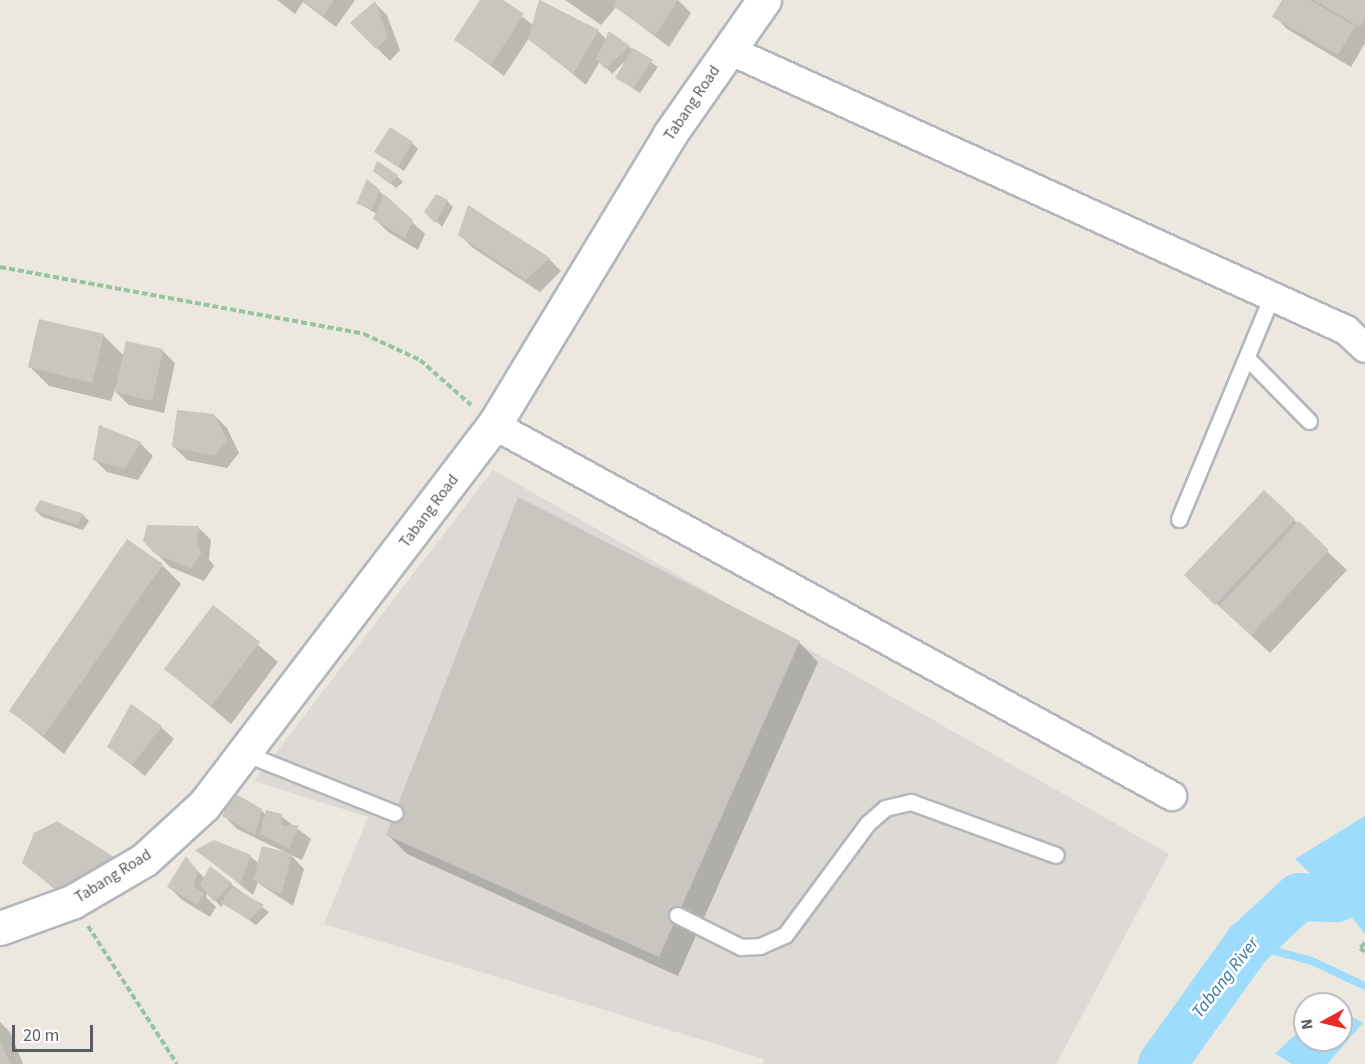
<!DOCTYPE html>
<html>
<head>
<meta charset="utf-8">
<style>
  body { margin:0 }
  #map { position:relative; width:1365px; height:1064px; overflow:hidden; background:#ece8e0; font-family:"Source Sans 3",sans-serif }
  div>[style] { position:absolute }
  .industrial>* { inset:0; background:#dddad5 }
  .water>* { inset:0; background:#9edcfe }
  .shadow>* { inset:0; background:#0003 }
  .stream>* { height:8px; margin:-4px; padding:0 4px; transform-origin:4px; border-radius:4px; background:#9edcfe }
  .river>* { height:48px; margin:-24px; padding:0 24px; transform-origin:24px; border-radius:24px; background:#9edcfe }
  .building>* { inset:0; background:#c9c5bf }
  .path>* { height:4px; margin-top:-2px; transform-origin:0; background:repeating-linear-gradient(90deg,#95c59f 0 6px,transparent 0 9px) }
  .roads { filter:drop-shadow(2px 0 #b3b7bb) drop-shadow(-2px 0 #b3b7bb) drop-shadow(0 2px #b3b7bb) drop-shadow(0 -2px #b3b7bb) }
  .service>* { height:15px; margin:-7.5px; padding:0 7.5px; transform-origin:7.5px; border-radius:7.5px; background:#fff }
  .minor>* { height:28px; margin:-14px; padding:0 14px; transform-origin:14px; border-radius:14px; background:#fff }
  .secondary>* { height:33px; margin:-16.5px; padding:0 16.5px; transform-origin:16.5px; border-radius:16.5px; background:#fff }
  span { translate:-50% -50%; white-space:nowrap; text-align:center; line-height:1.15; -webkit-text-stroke:5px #fff; paint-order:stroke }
  .street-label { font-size:16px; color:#595d61 }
  .water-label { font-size:18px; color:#3a78a7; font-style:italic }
  .north { position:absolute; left:1293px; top:992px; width:60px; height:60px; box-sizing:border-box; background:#fff; border:2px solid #bdbec0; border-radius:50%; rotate:262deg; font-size:16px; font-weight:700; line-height:24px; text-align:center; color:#595d61 }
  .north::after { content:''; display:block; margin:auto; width:21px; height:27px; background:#e72b2b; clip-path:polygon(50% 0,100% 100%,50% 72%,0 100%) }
  .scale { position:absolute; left:12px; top:1025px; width:81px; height:27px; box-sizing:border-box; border:3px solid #595d61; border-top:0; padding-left:8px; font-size:18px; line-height:21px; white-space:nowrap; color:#595d61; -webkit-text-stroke:4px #fff; paint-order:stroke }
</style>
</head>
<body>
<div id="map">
  <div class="industrial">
    <div style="clip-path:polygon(493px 470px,1169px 854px,1056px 1064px,762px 1064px,764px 1059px,324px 924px,368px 817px,254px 781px)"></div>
  </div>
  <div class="water">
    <div style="clip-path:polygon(1365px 816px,1365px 934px,1336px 898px,1295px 859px)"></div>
    <div style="clip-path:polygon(1341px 1011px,1363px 1023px,1327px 1064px,1292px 1064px,1275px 1054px,1305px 1025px,1305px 1040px,1341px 1040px)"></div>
  </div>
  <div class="shadow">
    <div style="clip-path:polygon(277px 0,355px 0,336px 27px,303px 2px,295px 14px)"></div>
    <div style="clip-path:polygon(482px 0,500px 0,533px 25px,540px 0,598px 31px,607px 40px,629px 47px,658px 67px,640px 93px,617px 78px,625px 61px,612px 74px,600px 61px,586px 85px,529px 38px,504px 76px,456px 40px)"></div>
    <div style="clip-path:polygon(565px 0,678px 0,691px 13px,669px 47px,616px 7px,601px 25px)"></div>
    <div style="clip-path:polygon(1284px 0,1365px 0,1365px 43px,1351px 67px,1287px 29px,1274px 16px)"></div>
    <div style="clip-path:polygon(375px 3px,387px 15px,400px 50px,390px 61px,352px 23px)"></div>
    <div style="clip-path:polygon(412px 143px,418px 149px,404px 171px,376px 152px)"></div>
    <div style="clip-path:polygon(375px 171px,397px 176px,403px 182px,396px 188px)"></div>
    <div style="clip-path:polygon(379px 191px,425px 234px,418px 250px,388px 232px,375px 219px,377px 214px,358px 203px)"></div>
    <div style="clip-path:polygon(447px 201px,453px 207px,442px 227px,426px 212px)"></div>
    <div style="clip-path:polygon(460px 235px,549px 259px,561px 271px,540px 292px,473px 248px)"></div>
    <div style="clip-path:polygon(103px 335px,124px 356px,162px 350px,175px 363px,164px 413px,129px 405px,116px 392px,120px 376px,111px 401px,49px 386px,30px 367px)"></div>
    <div style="clip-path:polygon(214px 415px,227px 428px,239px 453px,227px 468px,187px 460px,174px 447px)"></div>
    <div style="clip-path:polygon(100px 427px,140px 443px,153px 456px,138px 480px,107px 472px,94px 459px)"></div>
    <div style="clip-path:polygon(1264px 492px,1347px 570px,1270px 653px,1206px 594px)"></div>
    <div style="clip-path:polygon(36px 511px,83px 515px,89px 521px,83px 530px,42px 517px)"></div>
    <div style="clip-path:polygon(198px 527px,211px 540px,209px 559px,214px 566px,204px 581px,170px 567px,144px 541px)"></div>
    <div style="clip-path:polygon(162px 565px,181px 584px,64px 754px,11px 711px)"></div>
    <div style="clip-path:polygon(214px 607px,278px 662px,231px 724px,166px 669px)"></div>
    <div style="clip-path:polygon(799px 642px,818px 662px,678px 976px,407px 854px,388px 835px)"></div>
    <div style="clip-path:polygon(161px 727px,174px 739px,145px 776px,109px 747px)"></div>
    <div style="clip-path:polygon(261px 810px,266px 815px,281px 816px,311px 839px,302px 860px,291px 855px,304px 869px,293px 906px,258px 883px,253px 895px,197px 850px,250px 856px,259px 864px,287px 853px,237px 829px,224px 816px)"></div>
    <div style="clip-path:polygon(186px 858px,205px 879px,231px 884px,269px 912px,256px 925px,224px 903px,221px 907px,208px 892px,206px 897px,216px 907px,210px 917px,182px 900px,169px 887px)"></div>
    <div style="clip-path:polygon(24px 863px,136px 880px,100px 905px,78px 909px)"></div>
    <div style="clip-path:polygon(0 1022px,10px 1032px,23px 1064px,0 1064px)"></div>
  </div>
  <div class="stream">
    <div style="left:1248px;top:944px;width:66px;rotate:14.9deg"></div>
    <div style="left:1312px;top:961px;width:59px;rotate:25.3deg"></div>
  </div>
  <div class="river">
    <div style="left:1162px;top:1064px;width:148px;rotate:-54.4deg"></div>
    <div style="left:1248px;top:944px;width:69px;rotate:-42.7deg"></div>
    <div style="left:1299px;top:897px;width:37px;rotate:2deg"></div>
    <div style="left:1336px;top:898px;width:33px;rotate:-27deg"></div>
  </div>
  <div class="building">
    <div style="clip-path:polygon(302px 0,334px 0,323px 16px)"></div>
    <div style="clip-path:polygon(480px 0,503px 0,524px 14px,491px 65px,454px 40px)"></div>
    <div style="clip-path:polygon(539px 0,599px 30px,573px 74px,528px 39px)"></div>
    <div style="clip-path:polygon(616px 0,678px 0,655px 35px,613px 6px)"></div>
    <div style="clip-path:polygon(1282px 0,1310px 0,1355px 26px,1338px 55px,1272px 17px)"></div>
    <div style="clip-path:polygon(1314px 0,1365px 0,1365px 19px,1360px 27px)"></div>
    <div style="clip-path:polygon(375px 1px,388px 37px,376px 49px,350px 23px)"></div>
    <div style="clip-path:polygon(609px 31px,630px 46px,605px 69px,596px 59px)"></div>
    <div style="clip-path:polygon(633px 48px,653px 60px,633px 88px,615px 78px)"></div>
    <div style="clip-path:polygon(390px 127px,413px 142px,398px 167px,374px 152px)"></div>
    <div style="clip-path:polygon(377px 161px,398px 175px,390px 184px,373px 171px)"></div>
    <div style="clip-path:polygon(367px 179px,380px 190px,372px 209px,356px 204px)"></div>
    <div style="clip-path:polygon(384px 194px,413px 220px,405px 238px,373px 219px)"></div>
    <div style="clip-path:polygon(436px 194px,448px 200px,435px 223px,424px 212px)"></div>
    <div style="clip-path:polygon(468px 205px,550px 258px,526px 280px,458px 235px)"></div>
    <div style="clip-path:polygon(39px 319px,104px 334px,92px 383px,28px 367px)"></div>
    <div style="clip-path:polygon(126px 341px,163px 349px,152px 401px,115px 392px)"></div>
    <div style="clip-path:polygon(177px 410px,214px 414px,227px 440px,214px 456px,172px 447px)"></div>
    <div style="clip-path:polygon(99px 425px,141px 442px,125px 469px,93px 460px)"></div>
    <div style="clip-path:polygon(1264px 490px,1295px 519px,1215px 605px,1184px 575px)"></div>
    <div style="clip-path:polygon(518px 497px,800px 641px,659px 957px,386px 835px)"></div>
    <div style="clip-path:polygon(40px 500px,84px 514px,77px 524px,34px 511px)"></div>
    <div style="clip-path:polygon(1299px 521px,1329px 550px,1251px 635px,1219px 606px)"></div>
    <div style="clip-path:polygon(147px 525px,199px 526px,197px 545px,202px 552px,191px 569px,155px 554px,143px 541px)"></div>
    <div style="clip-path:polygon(127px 539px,163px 564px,44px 736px,9px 711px)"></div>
    <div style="clip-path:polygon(213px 605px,260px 642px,211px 706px,164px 669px)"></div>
    <div style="clip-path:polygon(131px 704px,162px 726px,132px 765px,107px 747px)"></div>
    <div style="clip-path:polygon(234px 793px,262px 809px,255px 835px,222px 816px)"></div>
    <div style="clip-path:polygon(266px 810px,282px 814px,282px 826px,299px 825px,289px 849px,260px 834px)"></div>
    <div style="clip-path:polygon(57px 821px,119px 860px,80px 886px,57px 890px,22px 863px,34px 833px)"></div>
    <div style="clip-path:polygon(214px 840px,251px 855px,240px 884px,195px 850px)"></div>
    <div style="clip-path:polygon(262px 846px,292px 854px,281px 895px,253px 880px)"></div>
    <div style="clip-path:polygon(186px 856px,198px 872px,193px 886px,204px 893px,197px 905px,167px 887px)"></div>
    <div style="clip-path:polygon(210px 866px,232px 883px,214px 902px,200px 885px)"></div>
    <div style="clip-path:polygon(232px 887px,264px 905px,249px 920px,221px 903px)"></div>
    <div style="clip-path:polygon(0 1041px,10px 1064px,0 1064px)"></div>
  </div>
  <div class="path">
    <div style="left:0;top:267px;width:370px;rotate:10.4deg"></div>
    <div style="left:364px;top:334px;width:62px;rotate:24.9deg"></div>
    <div style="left:420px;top:360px;width:68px;rotate:41.4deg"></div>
    <div style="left:88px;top:926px;width:164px;rotate:57.2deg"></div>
    <div style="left:1365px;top:943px;width:7px;rotate:135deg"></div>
    <div style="left:1360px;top:948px;width:6px;rotate:39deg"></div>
  </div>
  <div class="roads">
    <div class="service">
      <div style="left:1248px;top:359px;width:87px;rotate:45.5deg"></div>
      <div style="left:1179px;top:519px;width:242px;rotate:-67.4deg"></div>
      <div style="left:244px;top:753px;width:162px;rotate:21.7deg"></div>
      <div style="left:677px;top:915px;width:72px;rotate:26.6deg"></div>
      <div style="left:741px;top:947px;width:19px;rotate:-3deg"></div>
      <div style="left:760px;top:946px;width:27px;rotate:-24deg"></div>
      <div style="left:785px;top:935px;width:139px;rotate:-53.5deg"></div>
      <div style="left:868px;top:823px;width:23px;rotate:-41deg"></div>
      <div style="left:885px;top:808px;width:27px;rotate:-13deg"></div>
      <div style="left:911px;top:802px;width:154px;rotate:20.1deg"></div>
    </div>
    <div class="minor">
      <div style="left:729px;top:50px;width:678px;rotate:24.41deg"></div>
      <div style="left:1346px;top:330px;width:26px;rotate:43deg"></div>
      <div style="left:494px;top:425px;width:773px;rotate:28.69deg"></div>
    </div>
    <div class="secondary">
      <div style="left:0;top:928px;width:77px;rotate:-19.9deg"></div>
      <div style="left:72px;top:902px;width:83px;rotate:-30.3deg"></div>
      <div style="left:144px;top:860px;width:81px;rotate:-42.5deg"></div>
      <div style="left:204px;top:805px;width:478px;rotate:-52.7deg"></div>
      <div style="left:494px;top:425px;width:340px;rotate:-58.8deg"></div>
      <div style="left:670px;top:134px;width:164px;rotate:-55deg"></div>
    </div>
  </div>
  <div class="street-label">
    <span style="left:692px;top:103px;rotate:-56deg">Tabang Road</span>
    <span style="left:429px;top:511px;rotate:-53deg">Tabang Road</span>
    <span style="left:113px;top:876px;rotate:-32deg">Tabang Road</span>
  </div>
  <div class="water-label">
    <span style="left:1226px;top:978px;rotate:-52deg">Tabang River</span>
  </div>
  <div class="north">N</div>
  <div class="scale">20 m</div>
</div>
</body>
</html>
